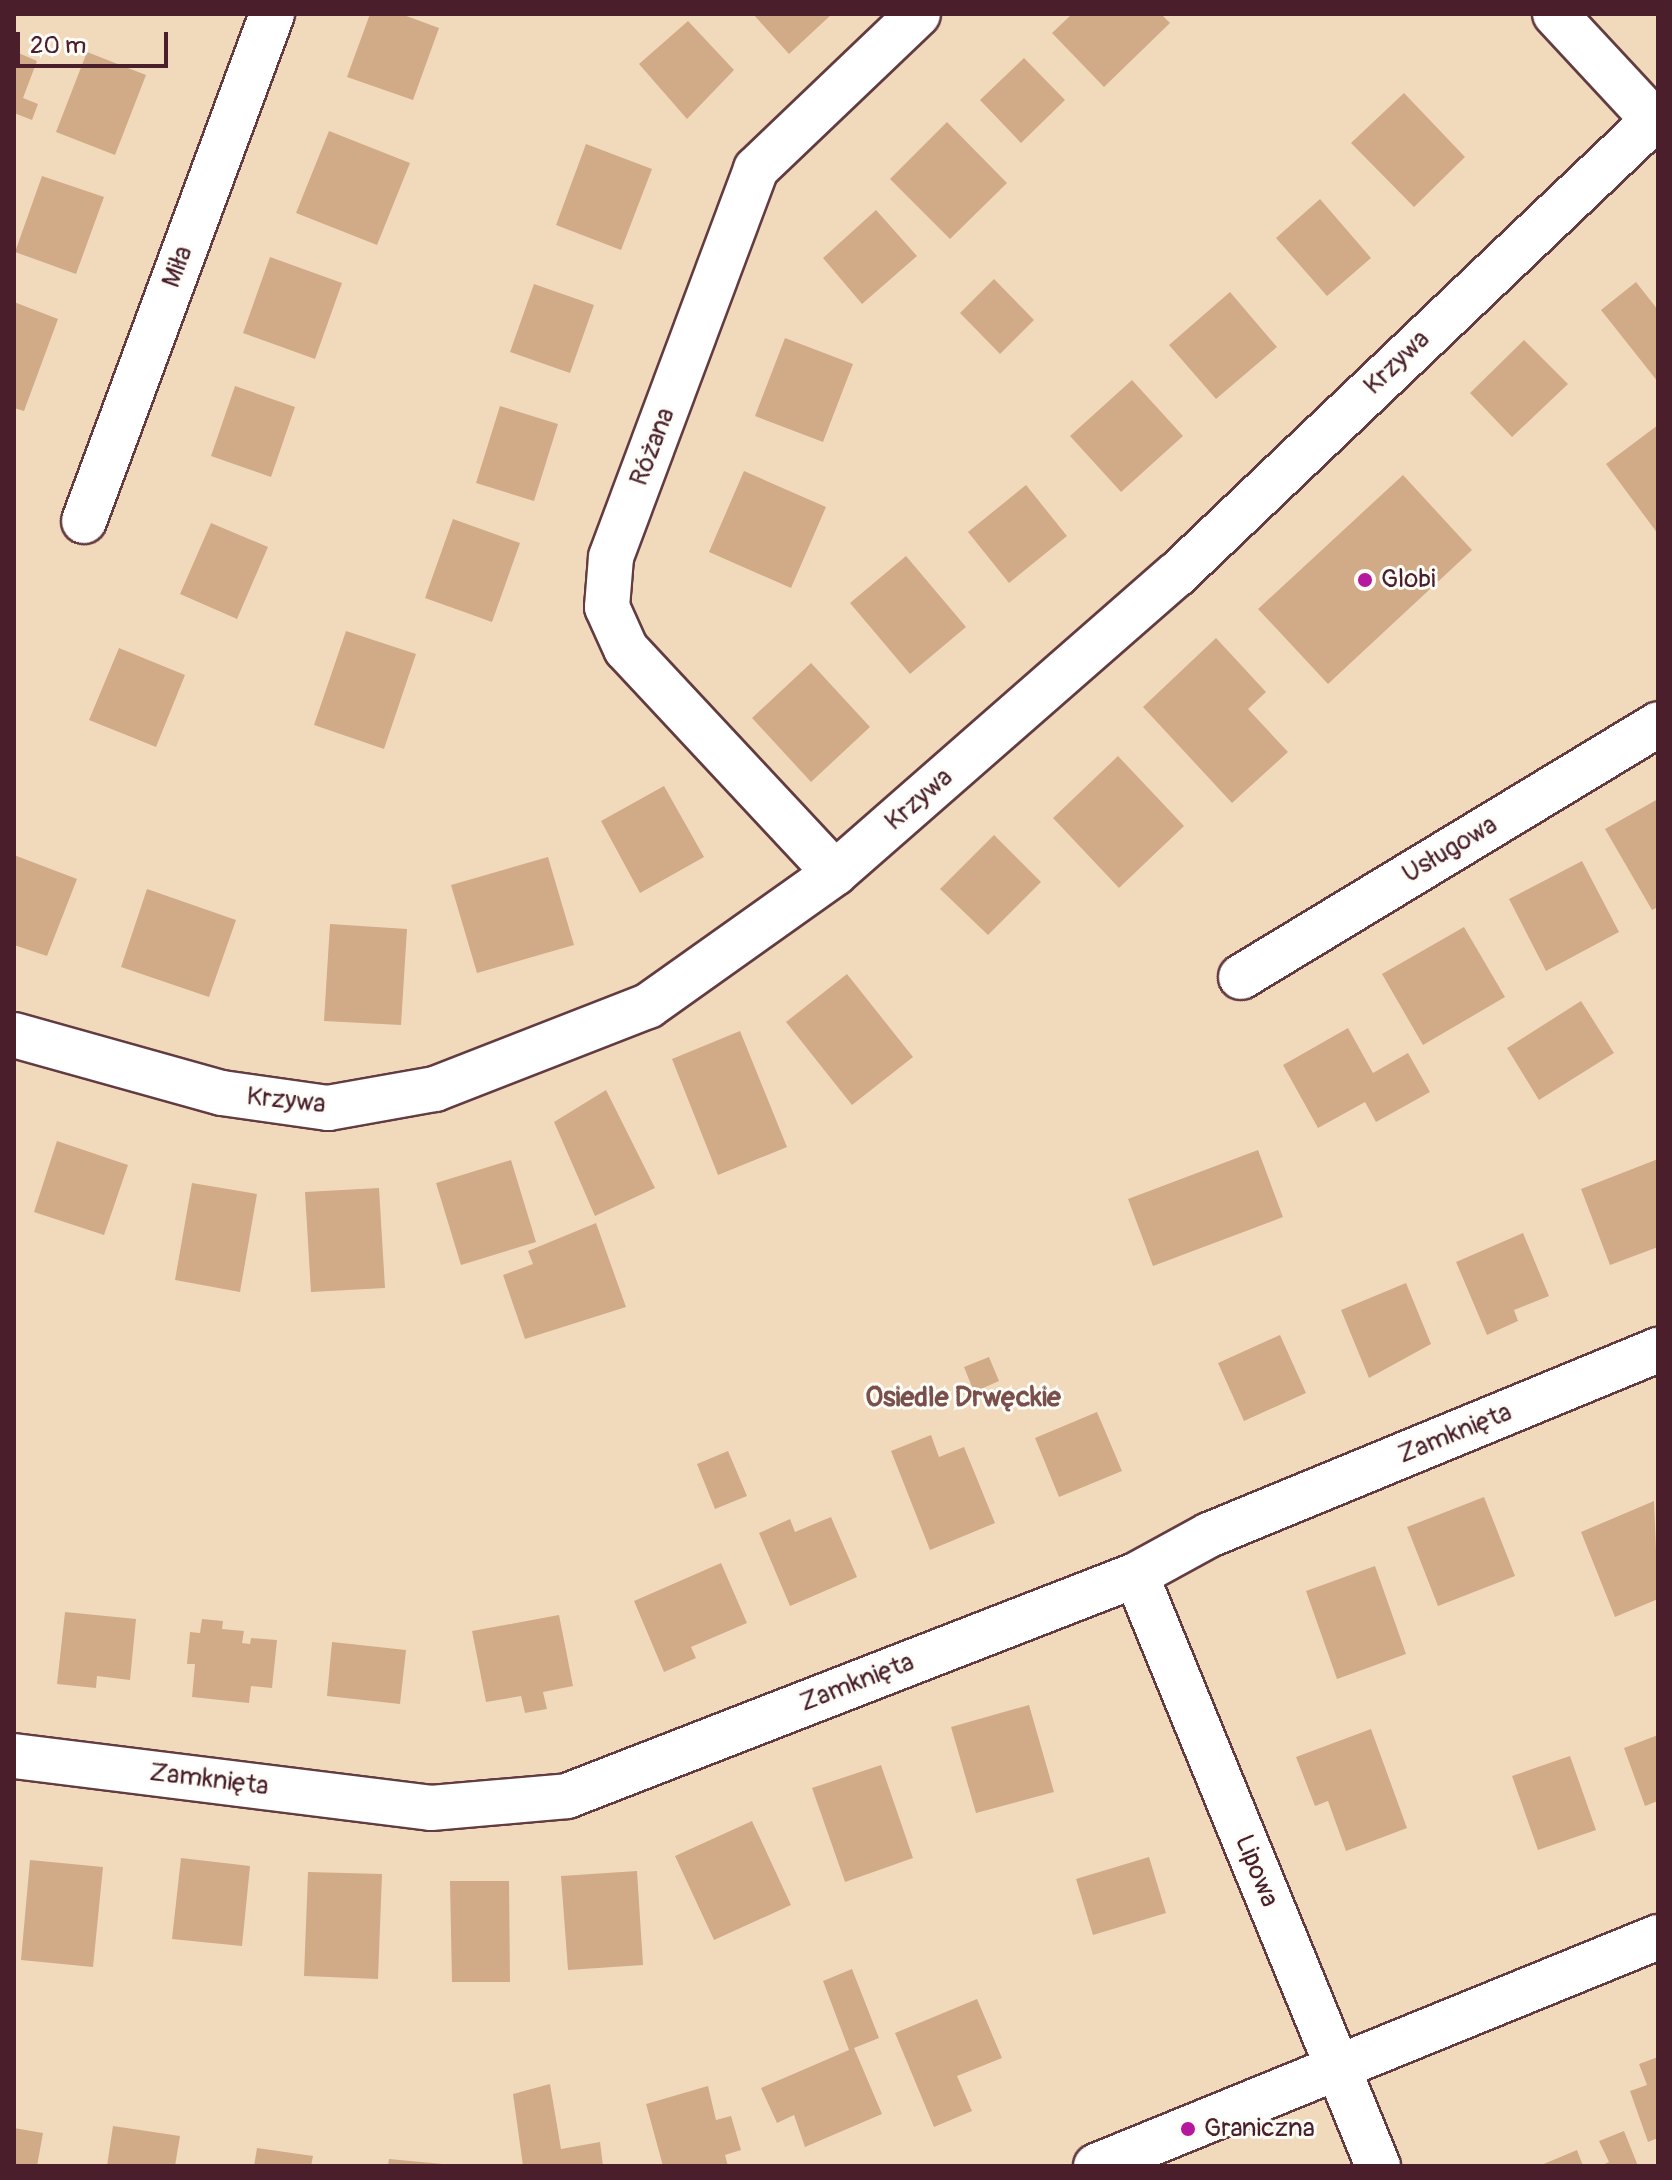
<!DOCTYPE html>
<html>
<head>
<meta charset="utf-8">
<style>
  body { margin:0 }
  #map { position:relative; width:1672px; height:2180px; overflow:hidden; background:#f1dabb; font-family:Pangolin,sans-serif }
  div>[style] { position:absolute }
  .building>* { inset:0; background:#d1ab88 }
  .roads { filter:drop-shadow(2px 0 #633b41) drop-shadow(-2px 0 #633b41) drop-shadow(0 2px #633b41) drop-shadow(0 -2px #633b41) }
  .minor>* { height:44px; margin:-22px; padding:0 22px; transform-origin:22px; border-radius:22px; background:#fff }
  .dots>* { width:22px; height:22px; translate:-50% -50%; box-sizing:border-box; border:4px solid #fdfcf7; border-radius:50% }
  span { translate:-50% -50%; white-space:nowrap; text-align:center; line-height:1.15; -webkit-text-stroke:6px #fdfcf7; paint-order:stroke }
  .street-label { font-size:26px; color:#4a1f2b }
  .poi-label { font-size:26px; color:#4a1f2b }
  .left { translate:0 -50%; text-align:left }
  .neighbourhood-label { font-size:28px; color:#79504c; font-weight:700 }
  .frame { position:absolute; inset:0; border:16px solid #4a1f2b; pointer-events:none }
  .scale { position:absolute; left:16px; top:32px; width:152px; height:36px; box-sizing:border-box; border:4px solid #4a1f2b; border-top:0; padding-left:10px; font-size:24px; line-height:28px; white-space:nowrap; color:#4a1f2b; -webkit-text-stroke:6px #fdfcf7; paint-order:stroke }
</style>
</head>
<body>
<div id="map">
  <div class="building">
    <div style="clip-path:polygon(370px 14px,401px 14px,439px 28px,413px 100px,347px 77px)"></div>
    <div style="clip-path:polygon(753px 14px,832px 14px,789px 54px)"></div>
    <div style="clip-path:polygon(1072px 14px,1161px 14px,1170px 23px,1104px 87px,1052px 33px)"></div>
    <div style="clip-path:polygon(688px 21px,734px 70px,687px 119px,639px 64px)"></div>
    <div style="clip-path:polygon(14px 51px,37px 61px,23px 98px,38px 104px,32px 120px,14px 113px)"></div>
    <div style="clip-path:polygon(87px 52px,146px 75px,115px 155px,56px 132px)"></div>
    <div style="clip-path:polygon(1024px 58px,1065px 100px,1021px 143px,980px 100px)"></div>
    <div style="clip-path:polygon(1404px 93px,1465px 157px,1414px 207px,1351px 143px)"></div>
    <div style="clip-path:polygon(947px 122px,1007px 183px,950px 239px,890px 179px)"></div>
    <div style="clip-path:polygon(329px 131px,410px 163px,377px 245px,296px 213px)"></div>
    <div style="clip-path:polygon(586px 144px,652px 169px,621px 250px,556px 225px)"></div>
    <div style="clip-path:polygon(42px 176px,104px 197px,76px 274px,15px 252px)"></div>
    <div style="clip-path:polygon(1320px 199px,1371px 258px,1327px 296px,1276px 238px)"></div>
    <div style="clip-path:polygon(876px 210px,917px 256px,862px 304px,823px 258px)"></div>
    <div style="clip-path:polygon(270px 257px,342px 283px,315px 359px,243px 333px)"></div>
    <div style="clip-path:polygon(994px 279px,1034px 320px,1000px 354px,960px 313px)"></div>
    <div style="clip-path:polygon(1636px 282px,1658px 310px,1658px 382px,1601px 310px)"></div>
    <div style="clip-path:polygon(534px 284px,594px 305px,570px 373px,510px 352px)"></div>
    <div style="clip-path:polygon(1230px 292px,1277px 347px,1216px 399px,1169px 345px)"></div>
    <div style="clip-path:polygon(14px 302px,58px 319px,24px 411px,14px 408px)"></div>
    <div style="clip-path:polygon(785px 338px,853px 364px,823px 442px,755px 416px)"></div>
    <div style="clip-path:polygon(1524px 340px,1568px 384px,1512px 437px,1470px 393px)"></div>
    <div style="clip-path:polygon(1132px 380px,1183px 436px,1121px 492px,1070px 436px)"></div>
    <div style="clip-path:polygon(235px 386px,295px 407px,271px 477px,211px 456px)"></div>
    <div style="clip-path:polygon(500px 406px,558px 424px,534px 501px,476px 483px)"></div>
    <div style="clip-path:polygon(1658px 425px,1658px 534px,1606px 464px)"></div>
    <div style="clip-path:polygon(744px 471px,826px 507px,791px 588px,709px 552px)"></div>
    <div style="clip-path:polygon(1403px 475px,1472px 550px,1328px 684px,1258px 609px)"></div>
    <div style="clip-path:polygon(1026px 485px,1067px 536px,1009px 583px,968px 532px)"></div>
    <div style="clip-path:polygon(453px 519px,520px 543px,492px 622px,425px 598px)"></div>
    <div style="clip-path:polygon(211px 523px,268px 547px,237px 619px,180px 594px)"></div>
    <div style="clip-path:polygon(906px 556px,966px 627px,910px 674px,850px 603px)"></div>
    <div style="clip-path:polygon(346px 631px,416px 654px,384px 749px,314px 725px)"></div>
    <div style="clip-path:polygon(1216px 638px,1266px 692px,1248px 709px,1288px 752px,1232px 803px,1143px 707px)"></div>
    <div style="clip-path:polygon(119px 648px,185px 675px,156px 747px,89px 720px)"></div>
    <div style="clip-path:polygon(811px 663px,870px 727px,811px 782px,752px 718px)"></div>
    <div style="clip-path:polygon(1118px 756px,1184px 826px,1119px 888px,1053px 818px)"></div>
    <div style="clip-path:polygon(664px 786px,704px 857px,640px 893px,601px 821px)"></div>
    <div style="clip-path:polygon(1658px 799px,1658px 907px,1652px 910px,1605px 829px)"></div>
    <div style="clip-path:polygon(994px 835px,1041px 882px,988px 935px,940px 889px)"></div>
    <div style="clip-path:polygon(14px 855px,77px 879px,47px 956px,14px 945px)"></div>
    <div style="clip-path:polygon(548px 857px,574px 945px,477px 973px,451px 885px)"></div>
    <div style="clip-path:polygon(1582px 861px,1619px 932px,1546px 971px,1509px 899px)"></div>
    <div style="clip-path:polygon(147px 889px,236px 920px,209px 997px,121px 967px)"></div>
    <div style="clip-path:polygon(330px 924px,407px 929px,401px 1025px,324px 1021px)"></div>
    <div style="clip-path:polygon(1464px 927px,1505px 997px,1423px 1045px,1382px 974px)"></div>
    <div style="clip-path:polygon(847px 974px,913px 1057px,852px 1105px,786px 1022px)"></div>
    <div style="clip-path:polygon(1581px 1001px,1614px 1053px,1539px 1100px,1507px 1048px)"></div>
    <div style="clip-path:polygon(1348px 1028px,1373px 1073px,1408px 1053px,1430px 1092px,1376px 1122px,1365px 1102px,1318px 1128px,1283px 1065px)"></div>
    <div style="clip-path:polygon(740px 1031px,787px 1147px,718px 1175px,672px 1059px)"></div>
    <div style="clip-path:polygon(606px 1090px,655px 1188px,595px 1216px,554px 1122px)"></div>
    <div style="clip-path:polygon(57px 1141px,128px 1165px,104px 1235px,34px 1212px)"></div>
    <div style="clip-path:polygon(1258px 1150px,1283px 1217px,1153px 1266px,1128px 1199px)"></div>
    <div style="clip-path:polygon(1658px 1159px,1658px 1247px,1610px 1265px,1581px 1189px)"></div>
    <div style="clip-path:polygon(511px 1160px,536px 1242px,461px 1265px,436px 1183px)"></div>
    <div style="clip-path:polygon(192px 1183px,257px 1194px,240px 1292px,175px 1280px)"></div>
    <div style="clip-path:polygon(379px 1188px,385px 1288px,311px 1292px,305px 1192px)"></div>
    <div style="clip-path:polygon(596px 1223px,626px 1307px,525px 1339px,503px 1275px,533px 1264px,528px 1251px)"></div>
    <div style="clip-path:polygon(1523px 1233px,1549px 1296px,1514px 1310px,1518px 1321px,1487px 1335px,1456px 1262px)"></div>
    <div style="clip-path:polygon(1406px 1283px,1431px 1344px,1369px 1378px,1341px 1310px)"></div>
    <div style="clip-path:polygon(1280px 1335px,1306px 1393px,1244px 1421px,1218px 1363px)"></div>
    <div style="clip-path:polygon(989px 1357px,999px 1381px,974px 1392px,964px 1367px)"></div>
    <div style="clip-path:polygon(1097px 1412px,1122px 1471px,1059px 1497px,1035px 1438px)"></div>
    <div style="clip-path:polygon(931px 1435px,939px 1457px,964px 1447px,995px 1523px,930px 1550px,891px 1451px)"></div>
    <div style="clip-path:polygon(728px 1451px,747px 1496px,715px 1509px,697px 1464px)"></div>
    <div style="clip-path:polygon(1484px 1497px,1515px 1576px,1438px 1606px,1407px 1527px)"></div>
    <div style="clip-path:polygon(1654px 1501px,1658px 1599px,1615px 1617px,1581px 1532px)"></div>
    <div style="clip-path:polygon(831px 1517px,857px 1577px,790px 1606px,759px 1533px,790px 1519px,795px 1532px)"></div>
    <div style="clip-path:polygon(721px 1563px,747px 1623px,691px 1647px,696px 1658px,664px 1672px,634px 1601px)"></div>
    <div style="clip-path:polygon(1375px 1566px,1406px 1654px,1337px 1679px,1306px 1591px)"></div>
    <div style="clip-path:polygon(65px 1612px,136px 1619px,130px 1680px,97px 1676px,96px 1688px,57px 1684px)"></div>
    <div style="clip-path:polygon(559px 1615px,573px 1686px,543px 1692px,547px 1709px,525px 1713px,521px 1696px,486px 1702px,472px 1631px)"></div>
    <div style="clip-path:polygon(202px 1619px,223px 1621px,222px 1629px,244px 1631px,242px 1643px,250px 1644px,251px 1638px,277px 1640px,272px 1688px,251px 1686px,249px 1703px,192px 1697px,195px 1664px,187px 1664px,190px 1632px,200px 1633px)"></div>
    <div style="clip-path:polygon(332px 1642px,406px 1650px,400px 1704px,327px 1696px)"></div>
    <div style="clip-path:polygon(1029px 1705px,1054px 1792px,976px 1813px,951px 1727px)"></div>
    <div style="clip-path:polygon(1371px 1729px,1407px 1828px,1346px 1851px,1328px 1801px,1315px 1806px,1296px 1757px)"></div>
    <div style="clip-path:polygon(1658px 1735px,1658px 1801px,1645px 1806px,1624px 1748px)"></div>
    <div style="clip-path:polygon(1570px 1756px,1596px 1830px,1538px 1850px,1512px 1776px)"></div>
    <div style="clip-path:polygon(881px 1765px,913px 1858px,845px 1882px,812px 1788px)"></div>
    <div style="clip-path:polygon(752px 1821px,791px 1905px,714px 1940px,675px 1856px)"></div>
    <div style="clip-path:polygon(1149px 1857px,1166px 1913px,1093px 1935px,1076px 1879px)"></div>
    <div style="clip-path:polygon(181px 1858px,250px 1866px,242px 1946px,172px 1939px)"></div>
    <div style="clip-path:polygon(30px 1860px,103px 1867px,93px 1967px,21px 1960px)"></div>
    <div style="clip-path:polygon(637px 1871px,643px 1965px,568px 1970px,561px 1876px)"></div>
    <div style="clip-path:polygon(308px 1872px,382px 1874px,378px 1979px,304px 1976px)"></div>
    <div style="clip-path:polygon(450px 1881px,509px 1881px,510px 1982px,452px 1982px)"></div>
    <div style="clip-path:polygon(852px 1969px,879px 2038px,854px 2048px,882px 2114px,805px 2147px,794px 2115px,777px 2123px,761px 2088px,849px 2050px,823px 1981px)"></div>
    <div style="clip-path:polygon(977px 1999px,1002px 2058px,957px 2076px,972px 2111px,934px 2127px,895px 2033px)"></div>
    <div style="clip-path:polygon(1658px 2057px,1658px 2138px,1648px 2142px,1630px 2091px,1647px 2085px,1639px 2064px)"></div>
    <div style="clip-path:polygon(550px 2084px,561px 2149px,600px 2142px,603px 2166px,523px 2166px,513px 2094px)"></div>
    <div style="clip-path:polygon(708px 2086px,716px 2120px,731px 2116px,741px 2150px,725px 2155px,728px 2166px,663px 2166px,646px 2104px)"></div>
    <div style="clip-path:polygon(113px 2126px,180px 2136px,175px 2166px,107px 2166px)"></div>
    <div style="clip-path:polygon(14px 2128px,43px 2133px,37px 2166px,14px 2166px)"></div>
    <div style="clip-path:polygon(1624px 2131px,1638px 2166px,1600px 2166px,1609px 2162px,1599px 2141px)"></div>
    <div style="clip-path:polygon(257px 2148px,313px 2156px,311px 2166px,254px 2166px)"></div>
    <div style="clip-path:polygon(1577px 2150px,1583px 2166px,1539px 2166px)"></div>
    <div style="clip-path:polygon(389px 2159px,443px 2164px,443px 2166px,388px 2166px)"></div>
  </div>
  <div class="roads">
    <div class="minor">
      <div style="left:1555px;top:14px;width:151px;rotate:47.1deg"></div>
      <div style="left:84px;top:521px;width:541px;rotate:-69.65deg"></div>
      <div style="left:835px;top:873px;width:306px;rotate:-133deg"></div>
      <div style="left:626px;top:649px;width:46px;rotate:-114.3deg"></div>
      <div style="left:607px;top:607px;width:50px;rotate:-85.4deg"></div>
      <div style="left:611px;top:557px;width:414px;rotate:-69.5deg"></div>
      <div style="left:756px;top:169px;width:224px;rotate:-43.7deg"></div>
      <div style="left:1241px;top:977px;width:488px;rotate:-31.2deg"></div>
      <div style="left:14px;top:1035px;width:216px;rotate:15.6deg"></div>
      <div style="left:222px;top:1093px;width:107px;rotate:8.1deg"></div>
      <div style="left:328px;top:1108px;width:109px;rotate:-10.1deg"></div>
      <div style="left:435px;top:1089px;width:229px;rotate:-21.3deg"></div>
      <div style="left:648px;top:1006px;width:229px;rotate:-35.4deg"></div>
      <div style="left:835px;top:873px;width:453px;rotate:-41.2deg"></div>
      <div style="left:1176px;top:575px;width:666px;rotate:-43.6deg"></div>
      <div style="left:1136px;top:1575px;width:639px;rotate:67.73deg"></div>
      <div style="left:14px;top:1756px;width:420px;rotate:7.1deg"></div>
      <div style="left:431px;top:1808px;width:137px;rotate:-5deg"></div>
      <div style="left:567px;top:1796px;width:610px;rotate:-21.23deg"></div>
      <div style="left:1136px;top:1575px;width:83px;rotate:-28.7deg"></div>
      <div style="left:1209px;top:1535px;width:486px;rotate:-22.4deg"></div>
      <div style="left:1096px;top:2166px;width:607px;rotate:-22.17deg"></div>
    </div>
  </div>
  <div class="dots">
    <div style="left:1365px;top:580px;background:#b5179e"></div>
    <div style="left:1188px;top:2129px;background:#b5179e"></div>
  </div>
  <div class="street-label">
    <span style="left:178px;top:267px;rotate:-70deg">Miła</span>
    <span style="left:1397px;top:363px;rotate:-44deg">Krzywa</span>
    <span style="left:653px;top:447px;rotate:-69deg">Różana</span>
    <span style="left:919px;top:800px;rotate:-41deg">Krzywa</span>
    <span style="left:1450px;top:850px;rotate:-31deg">Usługowa</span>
    <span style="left:286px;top:1101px;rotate:6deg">Krzywa</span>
    <span style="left:1455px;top:1434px;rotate:-22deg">Zamknięta</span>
    <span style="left:857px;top:1683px;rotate:-21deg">Zamknięta</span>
    <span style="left:209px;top:1780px;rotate:7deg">Zamknięta</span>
    <span style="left:1256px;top:1871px;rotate:68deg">Lipowa</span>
  </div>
  <div class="poi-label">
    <span class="left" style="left:1381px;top:580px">Globi</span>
    <span class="left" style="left:1204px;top:2129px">Graniczna</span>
  </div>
  <div class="neighbourhood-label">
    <span style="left:963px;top:1398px">Osiedle Drwęckie</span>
  </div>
  <div class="frame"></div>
  <div class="scale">20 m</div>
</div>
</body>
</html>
